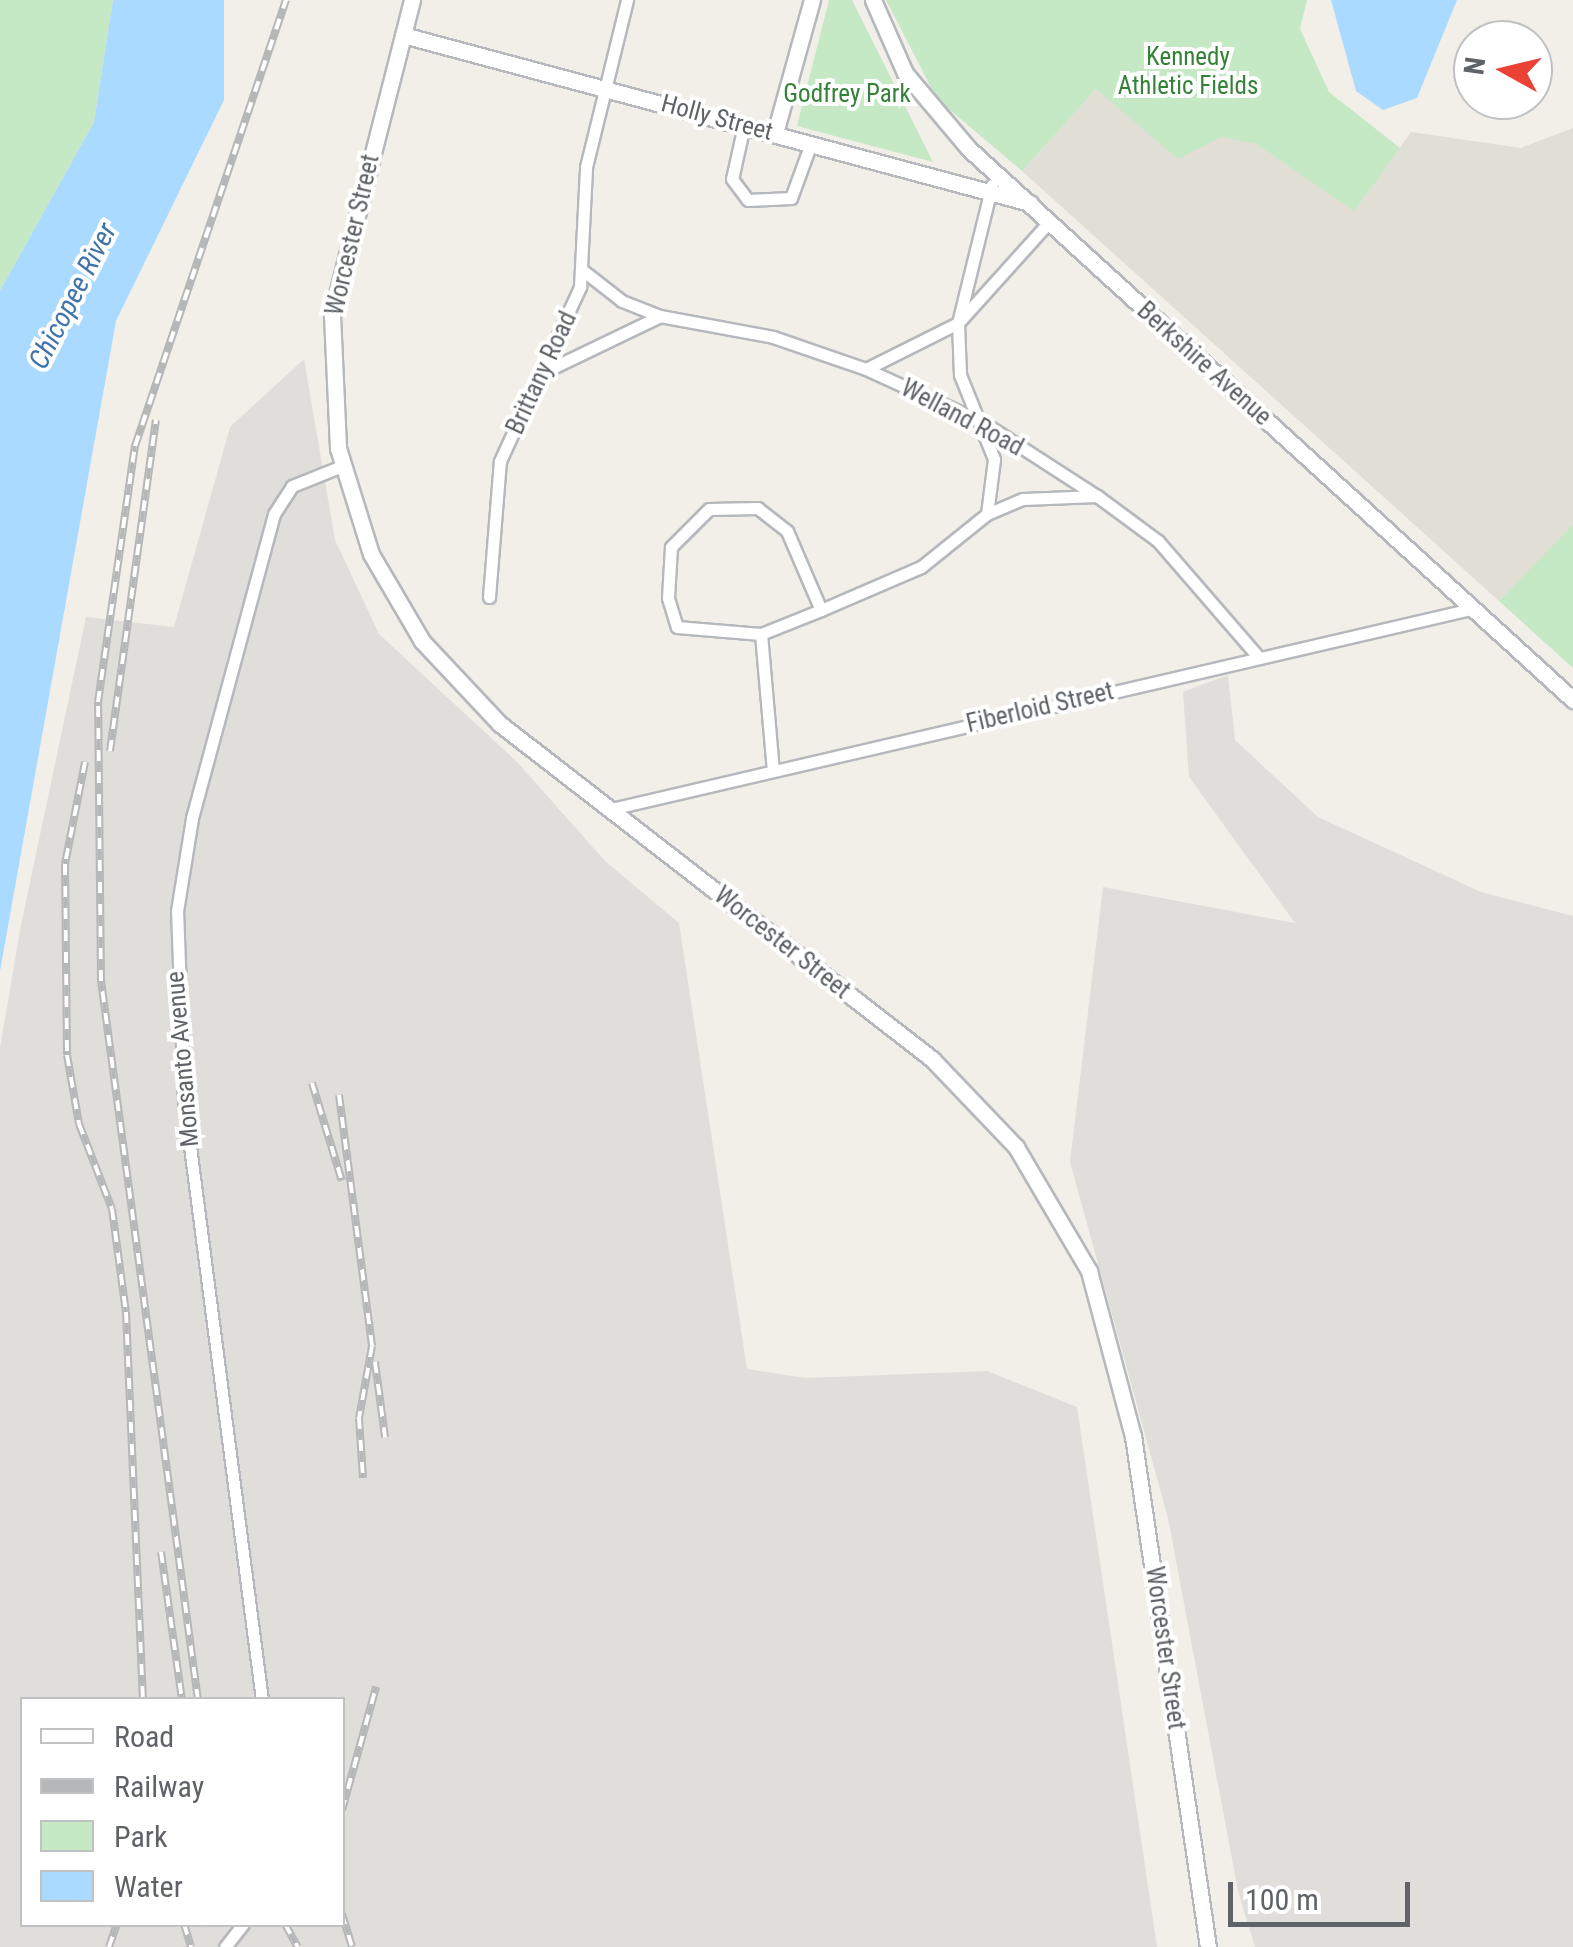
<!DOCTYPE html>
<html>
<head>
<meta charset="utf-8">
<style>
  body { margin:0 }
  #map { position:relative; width:1573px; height:1947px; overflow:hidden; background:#f1efe8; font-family:"Roboto Condensed",sans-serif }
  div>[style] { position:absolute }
  .industrial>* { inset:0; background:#e0deda }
  .education>* { inset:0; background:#e1ded6 }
  .green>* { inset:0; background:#c5e8c5 }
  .water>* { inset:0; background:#aadaff }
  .roads { filter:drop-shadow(2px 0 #b5b8bc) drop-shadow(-2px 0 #b5b8bc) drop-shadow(0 2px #b5b8bc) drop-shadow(0 -2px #b5b8bc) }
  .street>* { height:11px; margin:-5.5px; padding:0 5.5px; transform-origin:5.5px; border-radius:5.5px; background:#fff }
  .secondary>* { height:15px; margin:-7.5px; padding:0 7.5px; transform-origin:7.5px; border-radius:7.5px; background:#fff }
  .rail>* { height:8px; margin-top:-4px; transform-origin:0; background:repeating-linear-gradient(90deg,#fff 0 11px,#b6b7b8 0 22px); box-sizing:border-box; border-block:2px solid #b6b7b8 }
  span { translate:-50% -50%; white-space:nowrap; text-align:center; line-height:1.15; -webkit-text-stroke:8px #fff; paint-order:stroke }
  .park-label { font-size:25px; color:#348238 }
  .street-label { font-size:25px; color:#5f6368 }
  .water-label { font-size:28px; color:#4174aa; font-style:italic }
  .legend { position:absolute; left:20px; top:1697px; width:325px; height:230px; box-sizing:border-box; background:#fff; border:2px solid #bfc1c3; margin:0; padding:12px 18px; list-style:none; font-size:30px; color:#5f6368 }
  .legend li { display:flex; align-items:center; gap:20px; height:50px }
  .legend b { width:50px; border:2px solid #bfc1c3 }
  .north { position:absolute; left:1453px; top:20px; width:100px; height:100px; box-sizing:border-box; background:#fff; border:2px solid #bfc1c3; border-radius:50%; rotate:278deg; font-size:28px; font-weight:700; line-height:40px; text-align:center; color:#5f6368 }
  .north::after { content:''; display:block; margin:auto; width:35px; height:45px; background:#ea4335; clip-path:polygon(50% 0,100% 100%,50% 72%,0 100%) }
  .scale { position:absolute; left:1228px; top:1882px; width:182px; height:45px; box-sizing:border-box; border:5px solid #5f6368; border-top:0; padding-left:12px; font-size:30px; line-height:35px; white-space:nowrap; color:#5f6368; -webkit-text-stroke:8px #fff; paint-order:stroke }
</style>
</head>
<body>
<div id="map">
  <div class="industrial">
    <div style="clip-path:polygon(evenodd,304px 359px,335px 540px,379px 634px,518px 763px,605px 861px,679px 923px,747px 1369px,805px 1378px,987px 1371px,1077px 1407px,1157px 1947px,0 1947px,0 1048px,21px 925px,86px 617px,174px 627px,230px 427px,304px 359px,22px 1700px,342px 1700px,342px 1924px,22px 1924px,22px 1700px)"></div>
    <div style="clip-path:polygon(1228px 675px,1235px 740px,1318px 817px,1481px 892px,1573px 916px,1573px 1947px,1255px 1947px,1238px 1891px,1168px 1518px,1070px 1162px,1103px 887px,1295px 923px,1189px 777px,1183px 692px)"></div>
  </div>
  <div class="education">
    <div style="clip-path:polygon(1096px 89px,1256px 144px,1354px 210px,1411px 132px,1521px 148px,1573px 128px,1573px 527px,1499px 601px,1022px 171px)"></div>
  </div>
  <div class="green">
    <div style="clip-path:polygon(0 0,113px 0,94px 122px,0 291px)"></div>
    <div style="clip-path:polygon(829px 0,852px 0,933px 162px,797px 126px)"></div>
    <div style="clip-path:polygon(886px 0,1307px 0,1300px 29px,1329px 92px,1400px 148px,1354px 211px,1256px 144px,1222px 137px,1178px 159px,1096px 89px,1022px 171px,937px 99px)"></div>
    <div style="clip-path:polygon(1573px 525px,1573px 668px,1499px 601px)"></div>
  </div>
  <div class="water">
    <div style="clip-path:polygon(113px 0,224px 0,224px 100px,116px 321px,0 971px,0 291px,94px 122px)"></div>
    <div style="clip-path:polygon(1331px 0,1457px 0,1417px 98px,1383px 110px,1356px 91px)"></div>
  </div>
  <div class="roads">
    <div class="street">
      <div style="left:744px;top:125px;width:55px;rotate:102.5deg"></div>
      <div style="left:732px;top:179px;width:26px;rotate:53deg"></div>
      <div style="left:748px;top:200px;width:43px;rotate:-2.7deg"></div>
      <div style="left:791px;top:198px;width:59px;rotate:-70deg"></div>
      <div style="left:581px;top:269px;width:52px;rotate:38deg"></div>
      <div style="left:622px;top:301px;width:41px;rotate:21.5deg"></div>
      <div style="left:866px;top:369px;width:103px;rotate:-26.6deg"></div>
      <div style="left:958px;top:323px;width:142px;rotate:-76.2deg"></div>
      <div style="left:548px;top:370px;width:124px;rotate:-25.7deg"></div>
      <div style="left:660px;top:316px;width:115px;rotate:10.5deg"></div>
      <div style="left:773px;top:337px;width:98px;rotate:19deg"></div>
      <div style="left:866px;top:369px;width:130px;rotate:24.6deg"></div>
      <div style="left:984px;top:423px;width:135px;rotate:32.9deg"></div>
      <div style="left:1097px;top:496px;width:76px;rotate:36.4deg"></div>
      <div style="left:1158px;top:541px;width:150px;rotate:49.1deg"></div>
      <div style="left:987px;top:514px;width:55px;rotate:-82.7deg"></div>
      <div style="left:994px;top:459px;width:91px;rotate:-112deg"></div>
      <div style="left:960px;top:375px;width:52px;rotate:-92.2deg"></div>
      <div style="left:958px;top:323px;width:135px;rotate:-48deg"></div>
      <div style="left:489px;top:597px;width:136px;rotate:-85.4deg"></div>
      <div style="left:500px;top:461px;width:192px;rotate:-65.3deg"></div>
      <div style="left:580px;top:287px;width:120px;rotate:-87.1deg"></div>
      <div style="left:586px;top:167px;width:172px;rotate:-76.2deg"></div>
      <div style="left:821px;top:610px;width:86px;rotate:-113.3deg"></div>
      <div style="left:787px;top:531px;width:37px;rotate:-142deg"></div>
      <div style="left:758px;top:508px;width:49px;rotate:178.8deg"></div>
      <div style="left:709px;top:509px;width:54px;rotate:135deg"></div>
      <div style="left:671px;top:547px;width:51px;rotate:93.4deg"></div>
      <div style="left:668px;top:598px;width:30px;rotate:73deg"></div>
      <div style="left:677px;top:627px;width:84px;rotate:4.8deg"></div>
      <div style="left:761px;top:634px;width:65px;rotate:-21.8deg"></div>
      <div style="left:821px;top:610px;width:109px;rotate:-23.3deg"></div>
      <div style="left:921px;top:567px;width:85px;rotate:-38.8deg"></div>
      <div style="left:987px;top:514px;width:39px;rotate:-23deg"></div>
      <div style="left:1023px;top:499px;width:74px;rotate:-2.3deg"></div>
      <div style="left:761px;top:634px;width:137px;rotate:85deg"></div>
      <div style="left:611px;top:809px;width:883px;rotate:-13.09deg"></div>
      <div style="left:262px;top:1700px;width:605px;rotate:-97.41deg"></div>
      <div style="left:184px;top:1100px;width:189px;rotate:-92.1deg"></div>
      <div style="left:177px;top:911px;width:94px;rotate:-80.8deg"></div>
      <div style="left:192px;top:818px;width:315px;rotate:-74.9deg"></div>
      <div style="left:274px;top:514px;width:33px;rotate:-57deg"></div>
      <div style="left:292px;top:486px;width:54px;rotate:-21.8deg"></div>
      <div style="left:225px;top:1947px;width:29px;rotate:-52deg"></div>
    </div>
    <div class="secondary">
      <div style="left:412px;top:0;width:325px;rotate:104.3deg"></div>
      <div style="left:332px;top:315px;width:133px;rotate:87.4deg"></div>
      <div style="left:338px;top:448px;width:111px;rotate:72.7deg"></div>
      <div style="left:371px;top:554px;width:101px;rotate:59.6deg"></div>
      <div style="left:422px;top:641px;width:114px;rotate:46.8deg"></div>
      <div style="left:500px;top:724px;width:547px;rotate:37.79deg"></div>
      <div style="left:932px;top:1059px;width:122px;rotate:46.3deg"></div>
      <div style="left:1016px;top:1147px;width:144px;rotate:59.5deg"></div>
      <div style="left:1089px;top:1271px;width:171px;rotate:75.1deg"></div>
      <div style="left:1133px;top:1436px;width:516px;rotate:81.65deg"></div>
      <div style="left:873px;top:0;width:80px;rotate:66.3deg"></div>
      <div style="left:905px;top:73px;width:99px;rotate:49.9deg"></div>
      <div style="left:969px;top:149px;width:818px;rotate:42.37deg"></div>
      <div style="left:403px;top:35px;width:649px;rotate:15deg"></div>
      <div style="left:775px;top:133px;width:138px;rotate:-74.5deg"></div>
    </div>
  </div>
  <div class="rail">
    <div style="left:110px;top:751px;width:334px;rotate:-82.1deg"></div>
    <div style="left:85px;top:762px;width:104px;rotate:101.1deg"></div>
    <div style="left:65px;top:864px;width:191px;rotate:89.4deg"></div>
    <div style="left:67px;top:1055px;width:70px;rotate:80.1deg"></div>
    <div style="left:79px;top:1124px;width:91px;rotate:68.8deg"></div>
    <div style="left:112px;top:1209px;width:104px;rotate:82.3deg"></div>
    <div style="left:126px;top:1312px;width:388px;rotate:87.5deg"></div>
    <div style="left:312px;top:1083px;width:102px;rotate:73deg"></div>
    <div style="left:339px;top:1095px;width:253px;rotate:82.5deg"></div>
    <div style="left:372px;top:1346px;width:73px;rotate:100.2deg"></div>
    <div style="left:359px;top:1418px;width:60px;rotate:86.2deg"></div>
    <div style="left:375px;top:1362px;width:76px;rotate:82.4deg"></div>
    <div style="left:161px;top:1552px;width:149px;rotate:81.9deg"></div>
    <div style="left:198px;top:1700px;width:726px;rotate:-97.68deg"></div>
    <div style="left:101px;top:981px;width:279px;rotate:-90.6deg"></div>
    <div style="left:98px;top:702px;width:259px;rotate:-81.8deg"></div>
    <div style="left:135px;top:446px;width:471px;rotate:-71.3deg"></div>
    <div style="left:342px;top:1810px;width:128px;rotate:-74.5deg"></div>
    <div style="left:342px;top:1914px;width:34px;rotate:73deg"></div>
    <div style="left:184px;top:1924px;width:24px;rotate:73deg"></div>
    <div style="left:207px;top:1924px;width:2px;rotate:63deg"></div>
    <div style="left:285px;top:1924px;width:26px;rotate:61deg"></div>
    <div style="left:109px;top:1947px;width:24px;rotate:-71deg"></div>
  </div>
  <div class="park-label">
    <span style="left:1188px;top:72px">Kennedy<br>Athletic Fields</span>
    <span style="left:847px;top:94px">Godfrey Park</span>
  </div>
  <div class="street-label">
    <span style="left:717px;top:118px;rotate:15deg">Holly Street</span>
    <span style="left:353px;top:235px;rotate:-77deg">Worcester Street</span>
    <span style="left:1204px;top:364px;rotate:42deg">Berkshire Avenue</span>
    <span style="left:542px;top:373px;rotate:-65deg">Brittany Road</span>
    <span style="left:962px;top:418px;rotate:28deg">Welland Road</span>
    <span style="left:1040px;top:708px;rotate:-13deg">Fiberloid Street</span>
    <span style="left:782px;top:943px;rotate:38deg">Worcester Street</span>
    <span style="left:183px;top:1059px;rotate:-95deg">Monsanto Avenue</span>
    <span style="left:1165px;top:1648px;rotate:82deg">Worcester Street</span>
  </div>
  <div class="water-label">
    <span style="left:73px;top:296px;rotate:-63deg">Chicopee River</span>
  </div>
  <ul class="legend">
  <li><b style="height:12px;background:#fff"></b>Road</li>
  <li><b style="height:12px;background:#b6b7b8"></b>Railway</li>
  <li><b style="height:28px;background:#c5e8c5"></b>Park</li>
  <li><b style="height:28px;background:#aadaff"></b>Water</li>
  </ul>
  <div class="north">N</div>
  <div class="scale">100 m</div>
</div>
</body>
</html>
